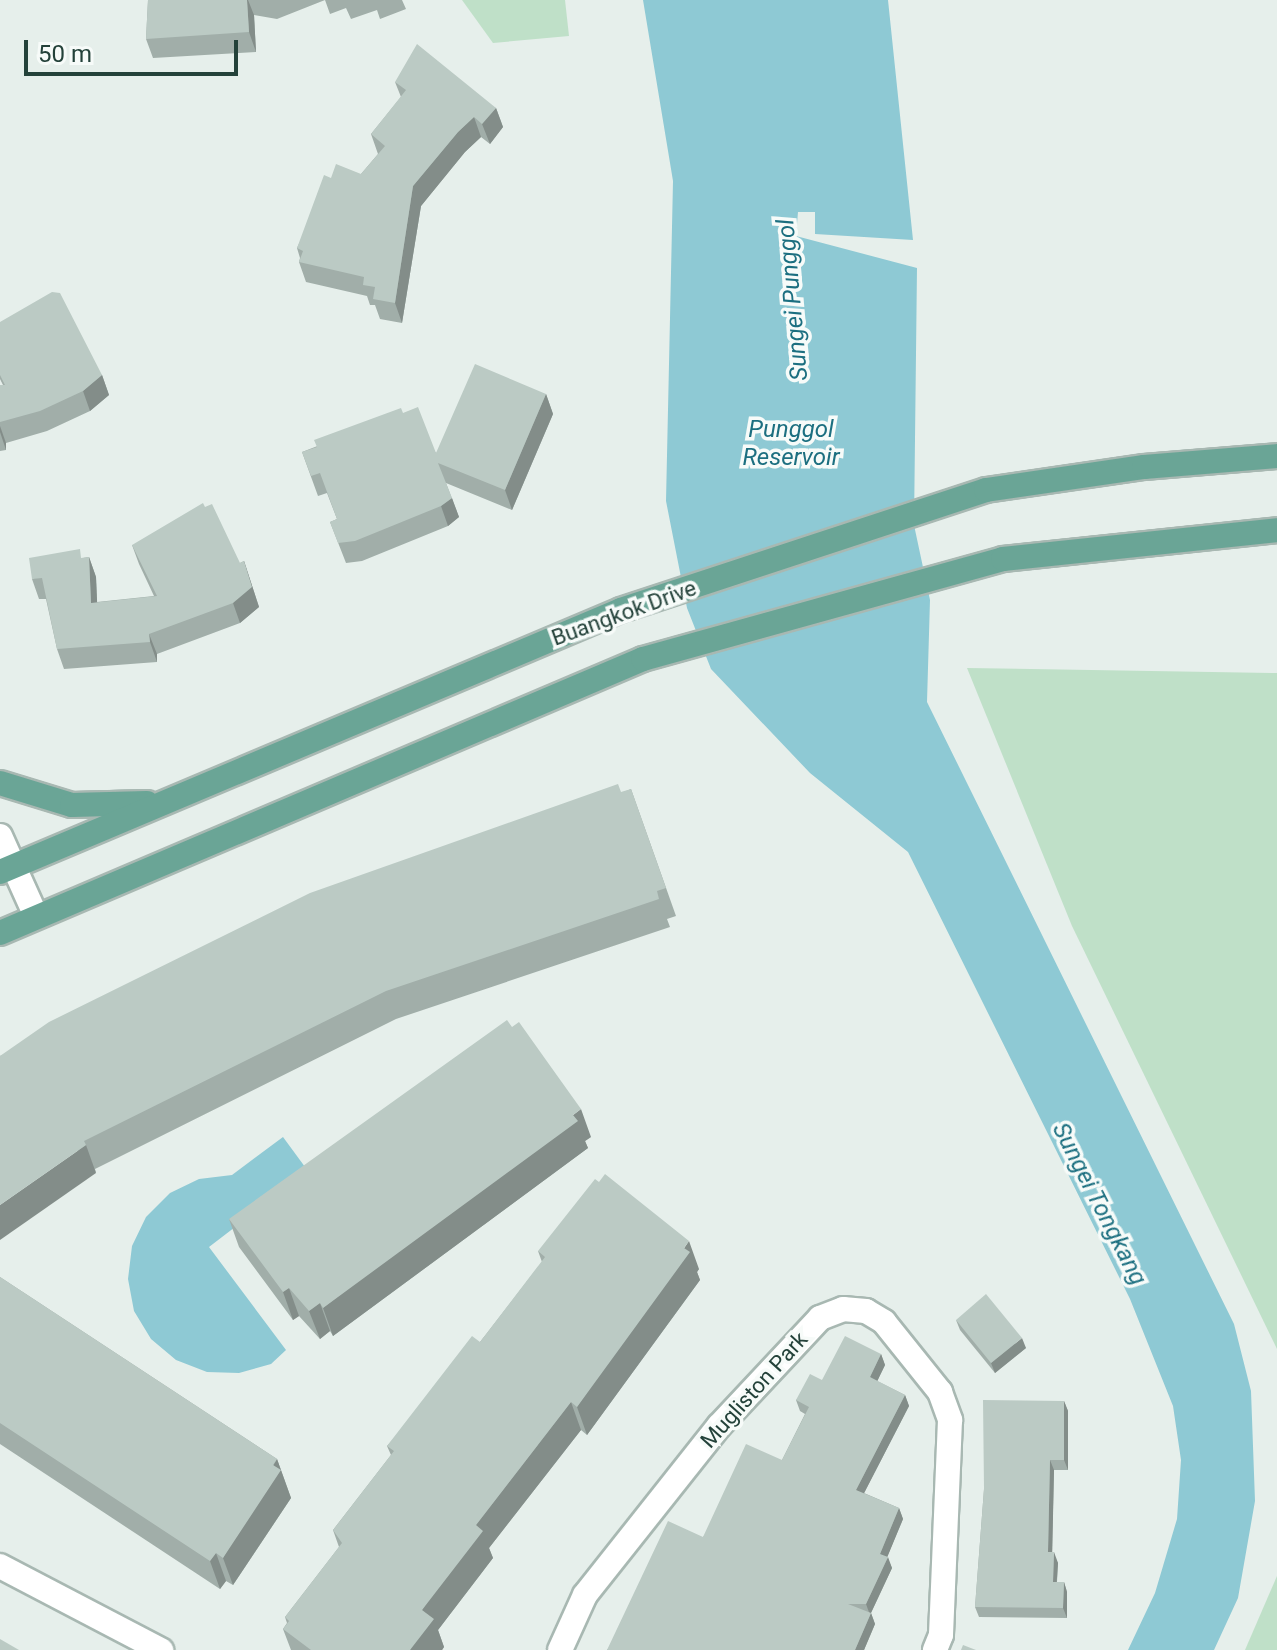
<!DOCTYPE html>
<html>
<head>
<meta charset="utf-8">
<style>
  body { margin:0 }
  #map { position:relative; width:1277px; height:1650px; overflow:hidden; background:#e6efeb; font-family:Roboto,sans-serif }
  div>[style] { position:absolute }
  .green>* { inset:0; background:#bfe0c8 }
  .water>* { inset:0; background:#8ec9d4 }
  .roads { filter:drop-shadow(2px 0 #a8b8b2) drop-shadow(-2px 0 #a8b8b2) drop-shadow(0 2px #a8b8b2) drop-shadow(0 -2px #a8b8b2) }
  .minor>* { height:24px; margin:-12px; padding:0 12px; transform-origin:12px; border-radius:12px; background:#fff }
  .primary>* { height:24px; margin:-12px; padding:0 12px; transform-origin:12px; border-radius:12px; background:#6aa596 }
  .wall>* { inset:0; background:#a1aea9 }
  .shaded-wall>* { inset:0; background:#838d89 }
  .building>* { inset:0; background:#bbcac4 }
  span { translate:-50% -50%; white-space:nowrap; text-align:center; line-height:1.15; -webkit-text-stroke:7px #f7fbf9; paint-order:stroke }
  .street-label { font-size:22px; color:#24423a }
  .water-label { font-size:24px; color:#1c6f80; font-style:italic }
  .scale { position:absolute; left:24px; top:40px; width:214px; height:36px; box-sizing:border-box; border:4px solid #24423a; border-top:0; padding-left:10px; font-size:24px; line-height:28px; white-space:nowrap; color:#24423a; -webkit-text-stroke:6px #f7fbf9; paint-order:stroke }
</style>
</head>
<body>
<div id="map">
  <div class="green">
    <div style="clip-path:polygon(462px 0,565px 0,569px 36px,493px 43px)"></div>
    <div style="clip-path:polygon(967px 668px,1277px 673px,1277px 1349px,1072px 926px)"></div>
    <div style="clip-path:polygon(1277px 1576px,1277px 1650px,1245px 1650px)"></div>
  </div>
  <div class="water">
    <div style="clip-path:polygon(643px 0,888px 0,913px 240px,815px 234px,815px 212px,798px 212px,796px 236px,917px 268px,914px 525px,930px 600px,927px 702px,1234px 1324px,1251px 1391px,1255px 1501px,1238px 1598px,1214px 1650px,1128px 1650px,1155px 1593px,1177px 1519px,1181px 1460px,1173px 1406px,1130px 1299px,908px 852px,810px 773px,711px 669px,687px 608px,666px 501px,673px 181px)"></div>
    <div style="clip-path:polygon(283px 1137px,308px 1171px,209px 1247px,286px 1350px,271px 1364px,239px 1373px,207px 1372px,176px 1360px,151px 1339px,134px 1311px,128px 1279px,132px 1246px,146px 1217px,170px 1193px,199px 1179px,232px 1175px)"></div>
  </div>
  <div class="roads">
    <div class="minor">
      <div style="left:0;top:836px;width:88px;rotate:65.8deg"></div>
      <div style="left:0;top:1566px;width:182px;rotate:27.6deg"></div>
      <div style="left:560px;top:1650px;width:60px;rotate:-65.6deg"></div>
      <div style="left:585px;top:1595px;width:216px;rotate:-51.6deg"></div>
      <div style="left:719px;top:1426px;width:148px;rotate:-46.9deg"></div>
      <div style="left:820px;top:1318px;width:25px;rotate:-21deg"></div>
      <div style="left:843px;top:1309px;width:23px;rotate:5deg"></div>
      <div style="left:866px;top:1311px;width:21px;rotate:31deg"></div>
      <div style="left:884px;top:1322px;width:90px;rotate:51.3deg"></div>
      <div style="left:940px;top:1392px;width:30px;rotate:70deg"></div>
      <div style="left:950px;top:1420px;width:215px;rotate:92.4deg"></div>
      <div style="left:941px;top:1635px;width:16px;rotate:112deg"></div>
    </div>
    <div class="primary">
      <div style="left:0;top:783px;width:75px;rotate:17deg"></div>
      <div style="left:72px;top:805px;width:75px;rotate:-1.5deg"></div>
      <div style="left:0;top:872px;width:674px;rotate:-22.87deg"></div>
      <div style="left:621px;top:610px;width:384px;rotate:-18.2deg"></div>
      <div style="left:986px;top:490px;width:160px;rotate:-8.3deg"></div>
      <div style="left:1144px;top:467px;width:133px;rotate:-4.7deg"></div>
      <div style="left:0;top:933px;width:699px;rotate:-23.08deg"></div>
      <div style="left:643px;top:659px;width:374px;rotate:-15.5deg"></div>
      <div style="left:1003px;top:559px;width:276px;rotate:-6deg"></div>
    </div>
  </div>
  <div class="wall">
    <div style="clip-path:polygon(148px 0,402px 0,406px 9px,380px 19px,377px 10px,351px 19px,346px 8px,330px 14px,325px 0,277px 19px,254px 15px,256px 52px,153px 58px,146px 39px)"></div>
    <div style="clip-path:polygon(395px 82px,496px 108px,503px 127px,490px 144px,481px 137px,465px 152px,421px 206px,402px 323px,380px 319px,375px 305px,370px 305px,367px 296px,306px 282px,299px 262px,300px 258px,297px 248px,331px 178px,361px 174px,378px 154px,371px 134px,401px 97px)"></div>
    <div style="clip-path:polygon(0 322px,102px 375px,109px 395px,90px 411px,47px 431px,6px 443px,6px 450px,0 451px,0 385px,3px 385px,0 379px)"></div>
    <div style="clip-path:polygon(546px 394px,553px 414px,512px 510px,446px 483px,459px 517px,448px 526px,362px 561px,346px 563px,330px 522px,337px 519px,327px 493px,318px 496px,302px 452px,403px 413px,436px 453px)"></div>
    <div style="clip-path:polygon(132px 545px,240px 563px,244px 561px,259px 607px,240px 623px,157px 654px,157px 662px,64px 669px,57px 649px,46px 599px,39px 599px,32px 579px,83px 558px,89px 557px,96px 577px,97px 602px,154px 596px,139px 564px)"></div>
    <div style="clip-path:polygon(631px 789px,676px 916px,667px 919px,670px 927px,396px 1019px,95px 1169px,96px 1173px,0 1056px)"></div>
    <div style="clip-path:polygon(591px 1137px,585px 1141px,588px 1148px,333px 1336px,330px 1331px,320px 1339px,299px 1316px,293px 1320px,239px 1247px,229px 1219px)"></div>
    <div style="clip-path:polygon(538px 1251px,699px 1269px,697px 1272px,700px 1280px,587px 1435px,581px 1430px,489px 1548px,493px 1558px,438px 1630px,444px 1647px,442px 1650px,291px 1650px,283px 1629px,287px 1623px,285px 1617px,339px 1547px,333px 1530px,391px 1455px,387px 1446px,480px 1342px,542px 1262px)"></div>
    <div style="clip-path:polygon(0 1277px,277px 1459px,291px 1498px,233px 1585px,226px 1581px,220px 1589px,0 1444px)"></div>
    <div style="clip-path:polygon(956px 1320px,1026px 1348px,995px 1373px,960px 1330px)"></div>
    <div style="clip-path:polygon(881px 1354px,885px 1365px,877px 1381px,905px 1395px,909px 1406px,864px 1493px,899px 1508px,903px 1519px,887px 1557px,892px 1568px,871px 1613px,875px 1624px,864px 1650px,607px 1650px,703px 1537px,782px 1460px,805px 1414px,800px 1411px,796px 1400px,822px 1380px)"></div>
    <div style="clip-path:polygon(1064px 1401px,1068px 1411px,1068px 1470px,1054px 1470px,1052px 1552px,1058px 1563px,1057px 1582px,1064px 1582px,1067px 1592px,1067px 1618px,979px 1617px,975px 1607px,984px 1489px)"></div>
  </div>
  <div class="shaded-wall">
    <div style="clip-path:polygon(247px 0,248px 0,254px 15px,256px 52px,249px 32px)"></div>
    <div style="clip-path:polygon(496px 108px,503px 127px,490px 144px,482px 124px)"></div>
    <div style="clip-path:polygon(474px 117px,481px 137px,465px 152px,421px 206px,402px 323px,395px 303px,413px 186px,458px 132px)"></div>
    <div style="clip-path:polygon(102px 375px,109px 395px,90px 411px,83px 391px)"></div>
    <div style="clip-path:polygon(546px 394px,553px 414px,512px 510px,505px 490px)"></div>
    <div style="clip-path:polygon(0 426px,6px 443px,6px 450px,0 432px)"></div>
    <div style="clip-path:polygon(452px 498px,459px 517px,448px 526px,441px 506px)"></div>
    <div style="clip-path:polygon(89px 557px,96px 577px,98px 623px,91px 603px)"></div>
    <div style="clip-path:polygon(244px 561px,259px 607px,240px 623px,233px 603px)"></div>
    <div style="clip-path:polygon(149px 634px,157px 654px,157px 662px,150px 642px)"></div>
    <div style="clip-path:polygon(581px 1109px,591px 1137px,585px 1141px,588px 1148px,333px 1336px,323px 1308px)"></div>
    <div style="clip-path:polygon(86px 1145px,96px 1173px,0 1240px,0 1205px)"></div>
    <div style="clip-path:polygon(689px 1241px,699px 1269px,697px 1272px,700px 1280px,587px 1435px,577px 1407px)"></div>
    <div style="clip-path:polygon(289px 1288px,299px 1316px,293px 1320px,283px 1292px)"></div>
    <div style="clip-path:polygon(320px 1303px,330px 1331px,320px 1339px,309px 1311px)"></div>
    <div style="clip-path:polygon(1022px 1338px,1026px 1348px,995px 1373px,991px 1363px)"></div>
    <div style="clip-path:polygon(881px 1354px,885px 1365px,874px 1388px,870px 1377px)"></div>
    <div style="clip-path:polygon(905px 1395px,909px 1406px,860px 1501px,856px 1490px)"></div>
    <div style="clip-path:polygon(1064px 1401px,1068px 1411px,1068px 1470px,1064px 1460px)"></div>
    <div style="clip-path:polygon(571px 1402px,581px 1430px,489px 1548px,493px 1558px,438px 1630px,444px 1647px,442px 1650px,410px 1650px,422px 1610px,476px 1525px)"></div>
    <div style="clip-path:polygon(277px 1459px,291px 1498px,233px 1585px,223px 1558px)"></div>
    <div style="clip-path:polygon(1050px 1460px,1054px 1470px,1052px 1562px,1048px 1552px)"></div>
    <div style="clip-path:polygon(899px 1508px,903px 1519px,884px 1565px,880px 1554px)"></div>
    <div style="clip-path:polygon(1054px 1552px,1058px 1563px,1056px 1592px,1053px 1582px)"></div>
    <div style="clip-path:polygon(216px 1553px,226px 1581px,220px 1589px,210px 1561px)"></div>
    <div style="clip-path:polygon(888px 1557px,892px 1568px,870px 1615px,866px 1604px)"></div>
    <div style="clip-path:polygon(1064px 1582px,1067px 1592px,1067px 1618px,1063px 1608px)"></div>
    <div style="clip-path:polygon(871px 1613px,875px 1624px,864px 1650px,855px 1650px)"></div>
  </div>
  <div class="building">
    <div style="clip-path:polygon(148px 0,247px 0,249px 32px,146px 39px)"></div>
    <div style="clip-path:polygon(417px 44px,496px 108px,482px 124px,474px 117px,458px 132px,413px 186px,395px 303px,373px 299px,375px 287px,363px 285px,364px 277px,299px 262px,303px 251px,297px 248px,324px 175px,331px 178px,336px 164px,361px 174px,385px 146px,371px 134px,406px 90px,395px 82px)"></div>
    <div style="clip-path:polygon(52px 292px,60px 293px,102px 375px,83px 391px,40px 411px,0 422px,0 385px,5px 385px,0 375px,0 322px)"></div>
    <div style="clip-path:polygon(475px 364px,546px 394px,505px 490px,438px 463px,452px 498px,441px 506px,355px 541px,338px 543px,330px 522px,337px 519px,320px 473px,311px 476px,302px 452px,317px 447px,314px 440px,401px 408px,403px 413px,418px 407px,436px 453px)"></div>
    <div style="clip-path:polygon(203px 503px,205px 507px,212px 504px,240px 563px,244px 561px,252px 587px,233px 603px,149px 634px,150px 642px,57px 649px,42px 578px,32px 579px,29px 558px,80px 549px,81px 558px,89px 557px,91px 603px,157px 596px,132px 545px)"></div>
    <div style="clip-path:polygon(618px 784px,621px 792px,631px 789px,666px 888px,657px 891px,659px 899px,386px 991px,84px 1141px,86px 1145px,0 1205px,0 1056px,49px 1022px,310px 893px)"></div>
    <div style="clip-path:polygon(507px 1020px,512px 1027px,519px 1022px,546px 1060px,581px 1109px,573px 1115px,578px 1121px,323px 1308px,320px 1303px,309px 1311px,289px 1288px,283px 1292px,229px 1219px)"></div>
    <div style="clip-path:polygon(605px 1174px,689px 1241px,684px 1248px,690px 1252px,577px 1407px,571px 1402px,476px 1525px,483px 1531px,422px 1610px,434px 1619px,410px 1650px,311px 1650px,283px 1629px,289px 1621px,285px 1617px,342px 1543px,333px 1530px,394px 1451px,387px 1446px,472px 1336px,480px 1342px,545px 1257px,538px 1251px,595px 1179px,599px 1182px)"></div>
    <div style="clip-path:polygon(0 1277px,277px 1459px,273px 1465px,281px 1470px,223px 1558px,216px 1553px,210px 1561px,0 1423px)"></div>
    <div style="clip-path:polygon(986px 1294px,1022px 1338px,991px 1363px,956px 1320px)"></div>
    <div style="clip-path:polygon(845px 1336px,881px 1354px,870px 1377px,905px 1395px,856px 1490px,899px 1508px,880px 1554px,888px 1557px,866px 1604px,848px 1604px,871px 1613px,855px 1650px,607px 1650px,668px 1521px,703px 1537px,746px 1444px,782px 1460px,809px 1407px,796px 1400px,810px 1374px,822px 1380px)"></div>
    <div style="clip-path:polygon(983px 1400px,1064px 1401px,1064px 1460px,1050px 1460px,1048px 1552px,1054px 1552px,1053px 1582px,1064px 1582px,1063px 1608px,975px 1607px,984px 1489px)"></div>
    <div style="clip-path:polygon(0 1639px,19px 1650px,0 1650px)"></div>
    <div style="clip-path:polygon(963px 1645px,976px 1650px,961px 1650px)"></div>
  </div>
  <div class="street-label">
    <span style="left:624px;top:613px;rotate:-20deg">Buangkok Drive</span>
    <span style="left:754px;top:1390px;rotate:-48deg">Mugliston Park</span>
  </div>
  <div class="water-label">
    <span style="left:793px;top:300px;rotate:-95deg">Sungei Punggol</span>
    <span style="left:791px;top:444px">Punggol<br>Reservoir</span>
    <span style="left:1099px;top:1204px;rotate:63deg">Sungei Tongkang</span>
  </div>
  <div class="scale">50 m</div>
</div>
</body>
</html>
